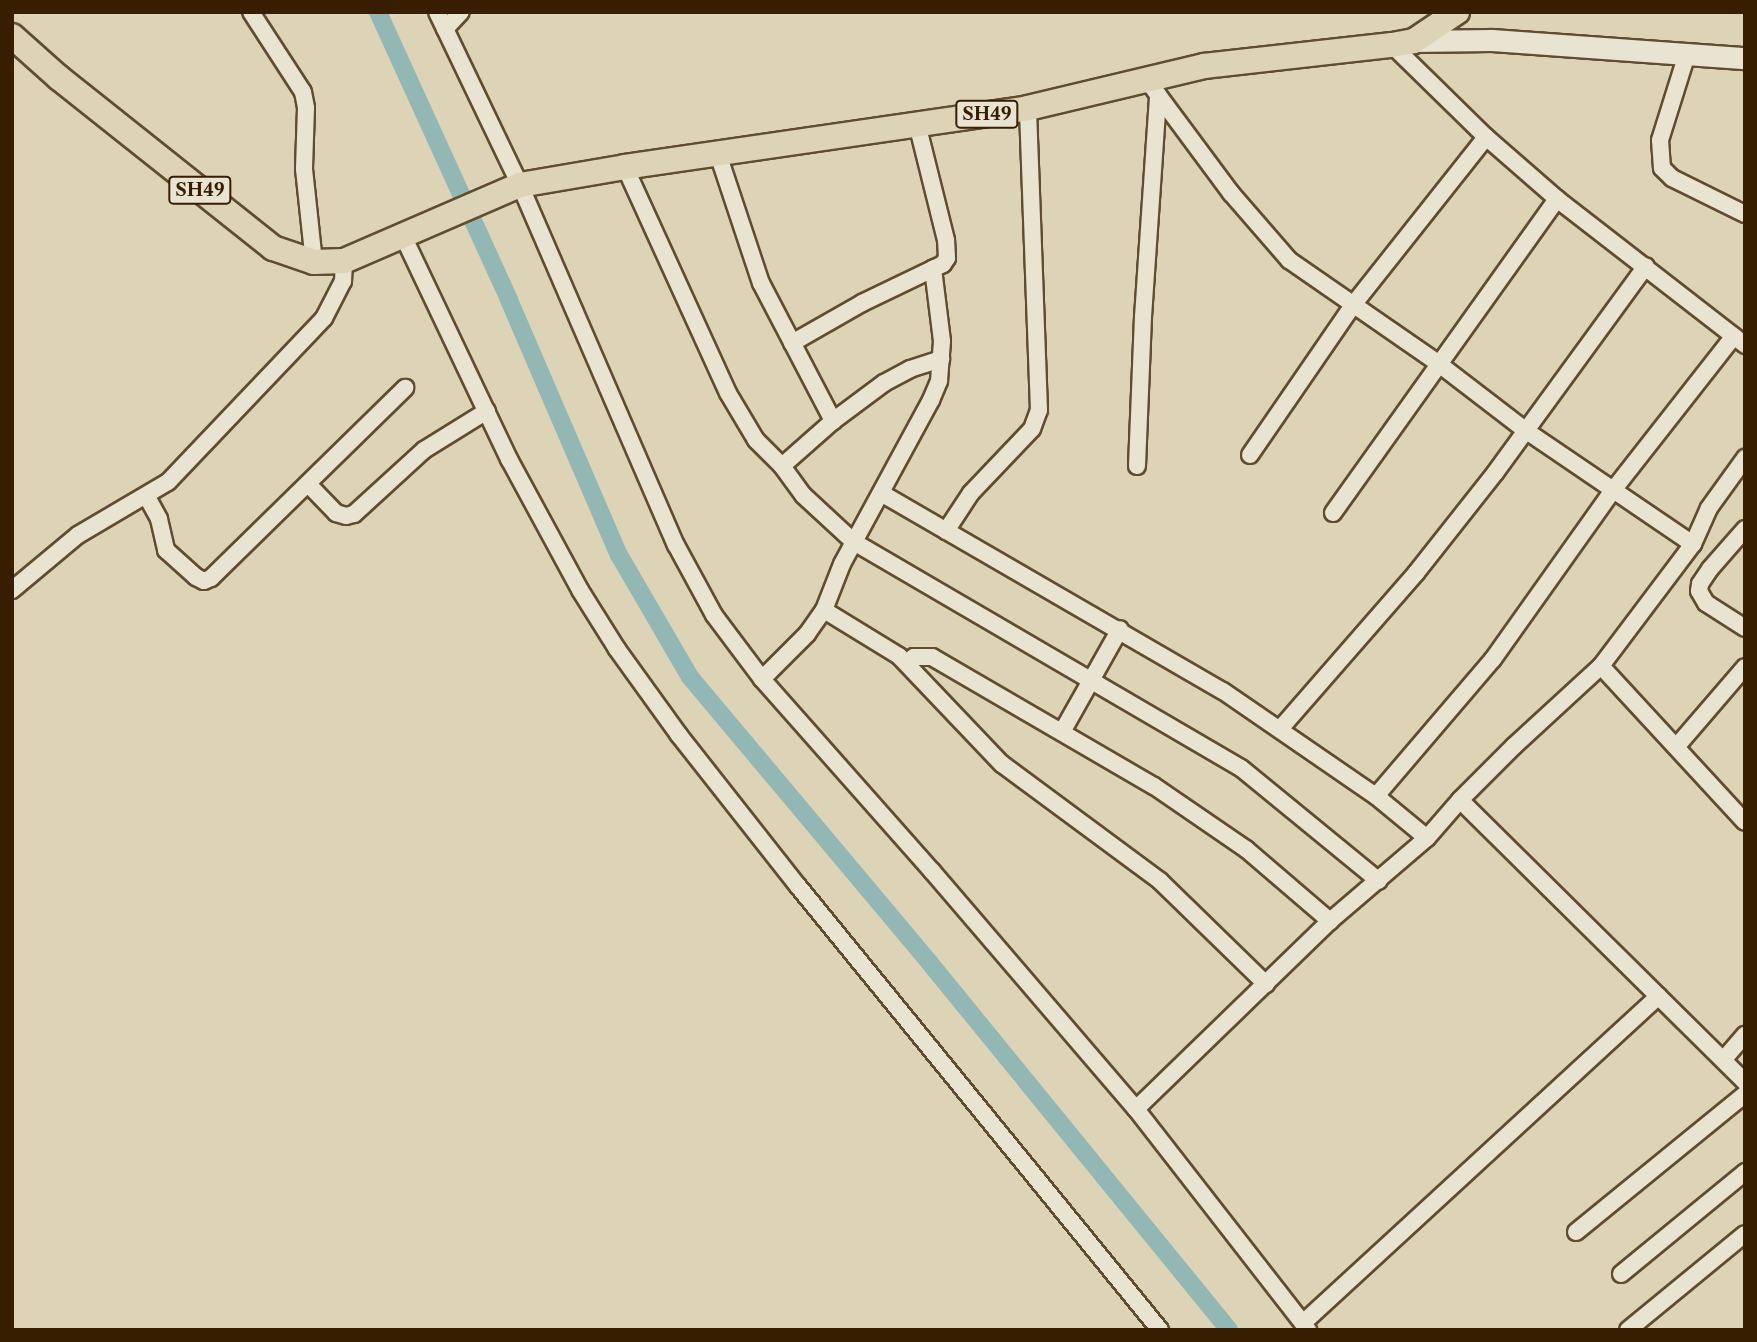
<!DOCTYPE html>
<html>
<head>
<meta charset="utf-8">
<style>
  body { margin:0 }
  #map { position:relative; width:1757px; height:1342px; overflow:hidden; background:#ddd4b8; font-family:"Libre Caslon Text",serif }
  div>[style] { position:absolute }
  .canal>* { height:18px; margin:-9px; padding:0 9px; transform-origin:9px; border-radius:9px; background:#93b7b4 }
  .roads { filter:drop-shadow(2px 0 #604c2f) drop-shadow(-2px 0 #604c2f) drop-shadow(0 2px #604c2f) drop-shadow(0 -2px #604c2f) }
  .street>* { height:16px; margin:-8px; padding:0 8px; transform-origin:8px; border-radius:8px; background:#e9e3d1 }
  .secondary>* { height:21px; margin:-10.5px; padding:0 10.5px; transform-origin:10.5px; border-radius:10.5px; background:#e9e3d1 }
  .primary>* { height:24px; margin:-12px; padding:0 12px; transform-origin:12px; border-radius:12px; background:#ddd4b8 }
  span { translate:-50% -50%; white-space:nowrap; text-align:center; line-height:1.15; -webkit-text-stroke:7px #e9e3d1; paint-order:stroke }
  .shield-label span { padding:2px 5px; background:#e9e3d1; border:2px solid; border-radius:5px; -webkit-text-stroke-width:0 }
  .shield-label { font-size:18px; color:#371e01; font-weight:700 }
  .frame { position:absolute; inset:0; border:14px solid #371e01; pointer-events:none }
</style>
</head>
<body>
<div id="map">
  <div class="canal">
    <div style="left:378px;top:12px;width:316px;rotate:65.5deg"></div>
    <div style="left:509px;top:300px;width:278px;rotate:66.7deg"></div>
    <div style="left:619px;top:555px;width:141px;rotate:59.8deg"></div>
    <div style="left:690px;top:677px;width:372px;rotate:50deg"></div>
    <div style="left:929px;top:962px;width:475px;rotate:50.8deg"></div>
  </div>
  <div class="roads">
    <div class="street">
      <div style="left:251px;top:12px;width:95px;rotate:57deg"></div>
      <div style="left:303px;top:92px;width:16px;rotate:79deg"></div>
      <div style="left:306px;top:108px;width:61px;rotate:91.9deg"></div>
      <div style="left:304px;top:169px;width:94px;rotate:83.9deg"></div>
      <div style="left:437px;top:12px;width:192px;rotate:64.4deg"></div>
      <div style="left:520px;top:185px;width:392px;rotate:66.6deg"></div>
      <div style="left:676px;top:545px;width:80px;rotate:61.5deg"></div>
      <div style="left:714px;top:615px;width:80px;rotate:53.1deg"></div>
      <div style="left:762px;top:679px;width:256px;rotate:48.5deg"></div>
      <div style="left:932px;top:871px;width:313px;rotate:49.4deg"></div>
      <div style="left:1136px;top:1109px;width:280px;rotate:52.1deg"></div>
      <div style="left:445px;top:29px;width:23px;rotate:-47deg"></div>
      <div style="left:1392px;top:45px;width:132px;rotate:44.4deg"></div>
      <div style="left:1486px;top:137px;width:94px;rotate:41.1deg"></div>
      <div style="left:1557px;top:199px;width:238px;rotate:37.8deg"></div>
      <div style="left:1687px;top:54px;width:90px;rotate:107.4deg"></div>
      <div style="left:1660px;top:140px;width:28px;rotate:86deg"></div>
      <div style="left:1662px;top:168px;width:14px;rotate:45deg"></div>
      <div style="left:1672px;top:178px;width:81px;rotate:26.3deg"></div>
      <div style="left:1147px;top:80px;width:141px;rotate:53.4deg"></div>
      <div style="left:1231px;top:193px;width:89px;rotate:49.1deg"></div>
      <div style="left:1289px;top:260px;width:183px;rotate:34.7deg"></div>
      <div style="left:1439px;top:364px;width:108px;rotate:37.5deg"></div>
      <div style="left:1525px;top:430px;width:203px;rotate:34.2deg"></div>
      <div style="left:718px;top:154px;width:136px;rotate:71.6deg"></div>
      <div style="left:761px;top:283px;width:156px;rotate:62.4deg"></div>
      <div style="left:625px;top:167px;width:248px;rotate:65.5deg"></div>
      <div style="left:728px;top:393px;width:55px;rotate:59.2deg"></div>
      <div style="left:756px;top:440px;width:37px;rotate:45deg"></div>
      <div style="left:782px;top:466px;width:36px;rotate:54deg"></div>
      <div style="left:803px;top:495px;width:69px;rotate:42.7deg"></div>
      <div style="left:854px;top:542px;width:448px;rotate:30.3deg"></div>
      <div style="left:1241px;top:768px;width:178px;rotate:39.3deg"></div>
      <div style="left:404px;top:238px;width:245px;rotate:64.6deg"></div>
      <div style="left:509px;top:459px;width:149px;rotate:61.5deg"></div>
      <div style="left:580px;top:590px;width:70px;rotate:57.9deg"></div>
      <div style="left:617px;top:649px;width:106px;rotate:54.2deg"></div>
      <div style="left:679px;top:735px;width:192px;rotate:51.8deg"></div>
      <div style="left:798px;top:886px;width:573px;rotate:50.81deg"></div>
      <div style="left:792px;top:343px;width:81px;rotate:-29.7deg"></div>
      <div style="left:862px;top:303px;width:90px;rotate:-25.7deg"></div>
      <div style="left:943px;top:264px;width:7px;rotate:-56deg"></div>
      <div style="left:947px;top:258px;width:18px;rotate:-93deg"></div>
      <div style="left:946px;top:240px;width:120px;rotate:-104deg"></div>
      <div style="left:1250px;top:455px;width:182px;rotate:-55.5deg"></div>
      <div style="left:1353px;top:305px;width:214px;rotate:-51.6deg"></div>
      <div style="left:782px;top:466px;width:68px;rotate:-41.4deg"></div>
      <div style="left:833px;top:421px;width:64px;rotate:-36.7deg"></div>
      <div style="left:884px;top:383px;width:30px;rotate:-28deg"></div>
      <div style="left:910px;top:369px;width:33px;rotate:-18deg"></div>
      <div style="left:1137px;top:466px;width:149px;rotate:-87.7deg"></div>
      <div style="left:1143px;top:317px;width:223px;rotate:-86.1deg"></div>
      <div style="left:309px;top:485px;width:39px;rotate:46deg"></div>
      <div style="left:336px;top:513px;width:10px;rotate:17deg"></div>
      <div style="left:346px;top:516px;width:8px;rotate:-14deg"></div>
      <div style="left:354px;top:514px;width:95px;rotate:-42.4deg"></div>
      <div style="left:424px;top:450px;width:74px;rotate:-31.8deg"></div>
      <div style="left:881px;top:493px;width:395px;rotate:30.1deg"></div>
      <div style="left:1223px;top:691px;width:186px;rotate:34.5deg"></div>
      <div style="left:1376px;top:796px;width:66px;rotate:39.5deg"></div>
      <div style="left:147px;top:497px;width:25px;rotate:61deg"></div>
      <div style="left:159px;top:519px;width:32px;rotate:77deg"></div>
      <div style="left:166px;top:550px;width:40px;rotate:42deg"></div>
      <div style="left:196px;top:577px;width:9px;rotate:27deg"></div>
      <div style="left:204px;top:581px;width:8px;rotate:-23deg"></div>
      <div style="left:211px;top:578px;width:272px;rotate:-44.4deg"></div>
      <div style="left:1333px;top:513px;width:386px;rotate:-54.5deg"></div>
      <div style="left:1745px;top:529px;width:53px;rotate:131.2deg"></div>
      <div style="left:1710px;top:569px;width:18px;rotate:124deg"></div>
      <div style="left:1700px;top:584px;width:7px;rotate:98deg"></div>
      <div style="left:1699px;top:591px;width:14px;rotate:60deg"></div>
      <div style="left:1706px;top:603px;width:46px;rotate:32.7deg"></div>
      <div style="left:946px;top:531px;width:45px;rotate:-56.7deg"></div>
      <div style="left:971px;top:493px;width:88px;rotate:-46.4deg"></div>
      <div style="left:1032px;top:429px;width:20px;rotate:-70deg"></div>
      <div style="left:1039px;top:410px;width:302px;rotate:-92.1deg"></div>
      <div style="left:12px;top:590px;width:86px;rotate:-39.8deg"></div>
      <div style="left:78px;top:535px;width:104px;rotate:-30.5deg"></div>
      <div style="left:168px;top:482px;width:226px;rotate:-46.4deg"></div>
      <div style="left:324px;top:318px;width:42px;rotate:-62.8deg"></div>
      <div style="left:343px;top:281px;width:20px;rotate:-87deg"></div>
      <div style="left:824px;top:610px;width:88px;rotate:31.5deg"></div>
      <div style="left:899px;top:656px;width:149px;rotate:46.4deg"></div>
      <div style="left:1002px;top:764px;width:197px;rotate:36.5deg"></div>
      <div style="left:1160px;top:881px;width:148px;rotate:44.2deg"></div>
      <div style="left:907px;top:663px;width:9px;rotate:-41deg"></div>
      <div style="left:914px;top:657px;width:18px"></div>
      <div style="left:932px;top:657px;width:257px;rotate:30.2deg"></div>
      <div style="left:1154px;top:786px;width:112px;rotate:34.4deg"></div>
      <div style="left:1246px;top:849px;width:111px;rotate:40.6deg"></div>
      <div style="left:1601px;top:666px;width:212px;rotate:47.3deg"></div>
      <div style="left:762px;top:679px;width:64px;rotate:-45deg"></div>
      <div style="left:807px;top:634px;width:29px;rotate:-55deg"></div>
      <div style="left:824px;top:610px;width:49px;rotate:-68.6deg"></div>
      <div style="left:842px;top:564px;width:187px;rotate:-61.5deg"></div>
      <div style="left:931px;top:400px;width:21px;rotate:-67deg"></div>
      <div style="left:939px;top:381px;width:40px;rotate:-85.7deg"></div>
      <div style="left:942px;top:341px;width:73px;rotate:-97.1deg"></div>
      <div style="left:1280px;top:729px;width:207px;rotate:-48.9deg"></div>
      <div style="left:1416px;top:573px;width:127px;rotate:-51.7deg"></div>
      <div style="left:1495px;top:473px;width:256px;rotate:-53.9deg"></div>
      <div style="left:1062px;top:732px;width:118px;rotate:-60.6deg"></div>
      <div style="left:1677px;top:746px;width:104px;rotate:-49.3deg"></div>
      <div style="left:1376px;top:796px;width:180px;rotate:-49.5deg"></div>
      <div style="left:1493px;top:659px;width:209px;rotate:-54.6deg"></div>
      <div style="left:1614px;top:489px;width:194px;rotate:-51.9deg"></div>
      <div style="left:1460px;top:800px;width:401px;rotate:44.7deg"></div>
      <div style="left:1724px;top:1059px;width:32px;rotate:-49deg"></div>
      <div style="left:1136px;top:1109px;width:270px;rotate:-44.1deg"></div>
      <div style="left:1330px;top:921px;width:128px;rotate:-40.6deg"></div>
      <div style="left:1427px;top:838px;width:50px;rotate:-49deg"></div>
      <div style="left:1460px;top:800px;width:76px;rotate:-45deg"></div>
      <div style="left:1514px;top:746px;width:118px;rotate:-42.6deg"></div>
      <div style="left:1601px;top:666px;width:153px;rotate:-53deg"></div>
      <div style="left:1693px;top:544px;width:39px;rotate:-66deg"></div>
      <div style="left:1709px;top:508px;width:62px;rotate:-54.2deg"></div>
      <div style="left:1576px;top:1232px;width:218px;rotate:-39.2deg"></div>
      <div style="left:1621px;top:1274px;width:161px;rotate:-39.4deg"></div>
      <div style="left:1303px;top:1323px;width:483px;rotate:-42.6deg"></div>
      <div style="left:1628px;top:1330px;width:151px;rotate:-39.4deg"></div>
    </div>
    <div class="secondary">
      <div style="left:1414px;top:41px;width:78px;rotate:-0.7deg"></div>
      <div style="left:1492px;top:40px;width:254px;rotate:4.1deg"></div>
    </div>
    <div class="primary">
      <div style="left:12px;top:36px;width:62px;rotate:41.7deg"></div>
      <div style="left:58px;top:77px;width:275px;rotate:38.5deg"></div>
      <div style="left:273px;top:248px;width:43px;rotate:18.9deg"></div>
      <div style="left:314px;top:262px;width:30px;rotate:-2deg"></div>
      <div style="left:344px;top:261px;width:192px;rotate:-23.4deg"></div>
      <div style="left:520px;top:185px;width:107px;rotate:-9.7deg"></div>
      <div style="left:625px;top:167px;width:407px;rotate:-8.3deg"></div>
      <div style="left:1028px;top:108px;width:181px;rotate:-13.4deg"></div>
      <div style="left:1204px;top:66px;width:189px;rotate:-6.4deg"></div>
      <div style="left:1392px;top:45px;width:22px;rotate:-10deg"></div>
      <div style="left:1414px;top:41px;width:52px;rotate:-34deg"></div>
    </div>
  </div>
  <div class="shield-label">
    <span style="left:987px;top:114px">SH49</span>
    <span style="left:200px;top:190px">SH49</span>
  </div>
  <div class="frame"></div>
</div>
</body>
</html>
